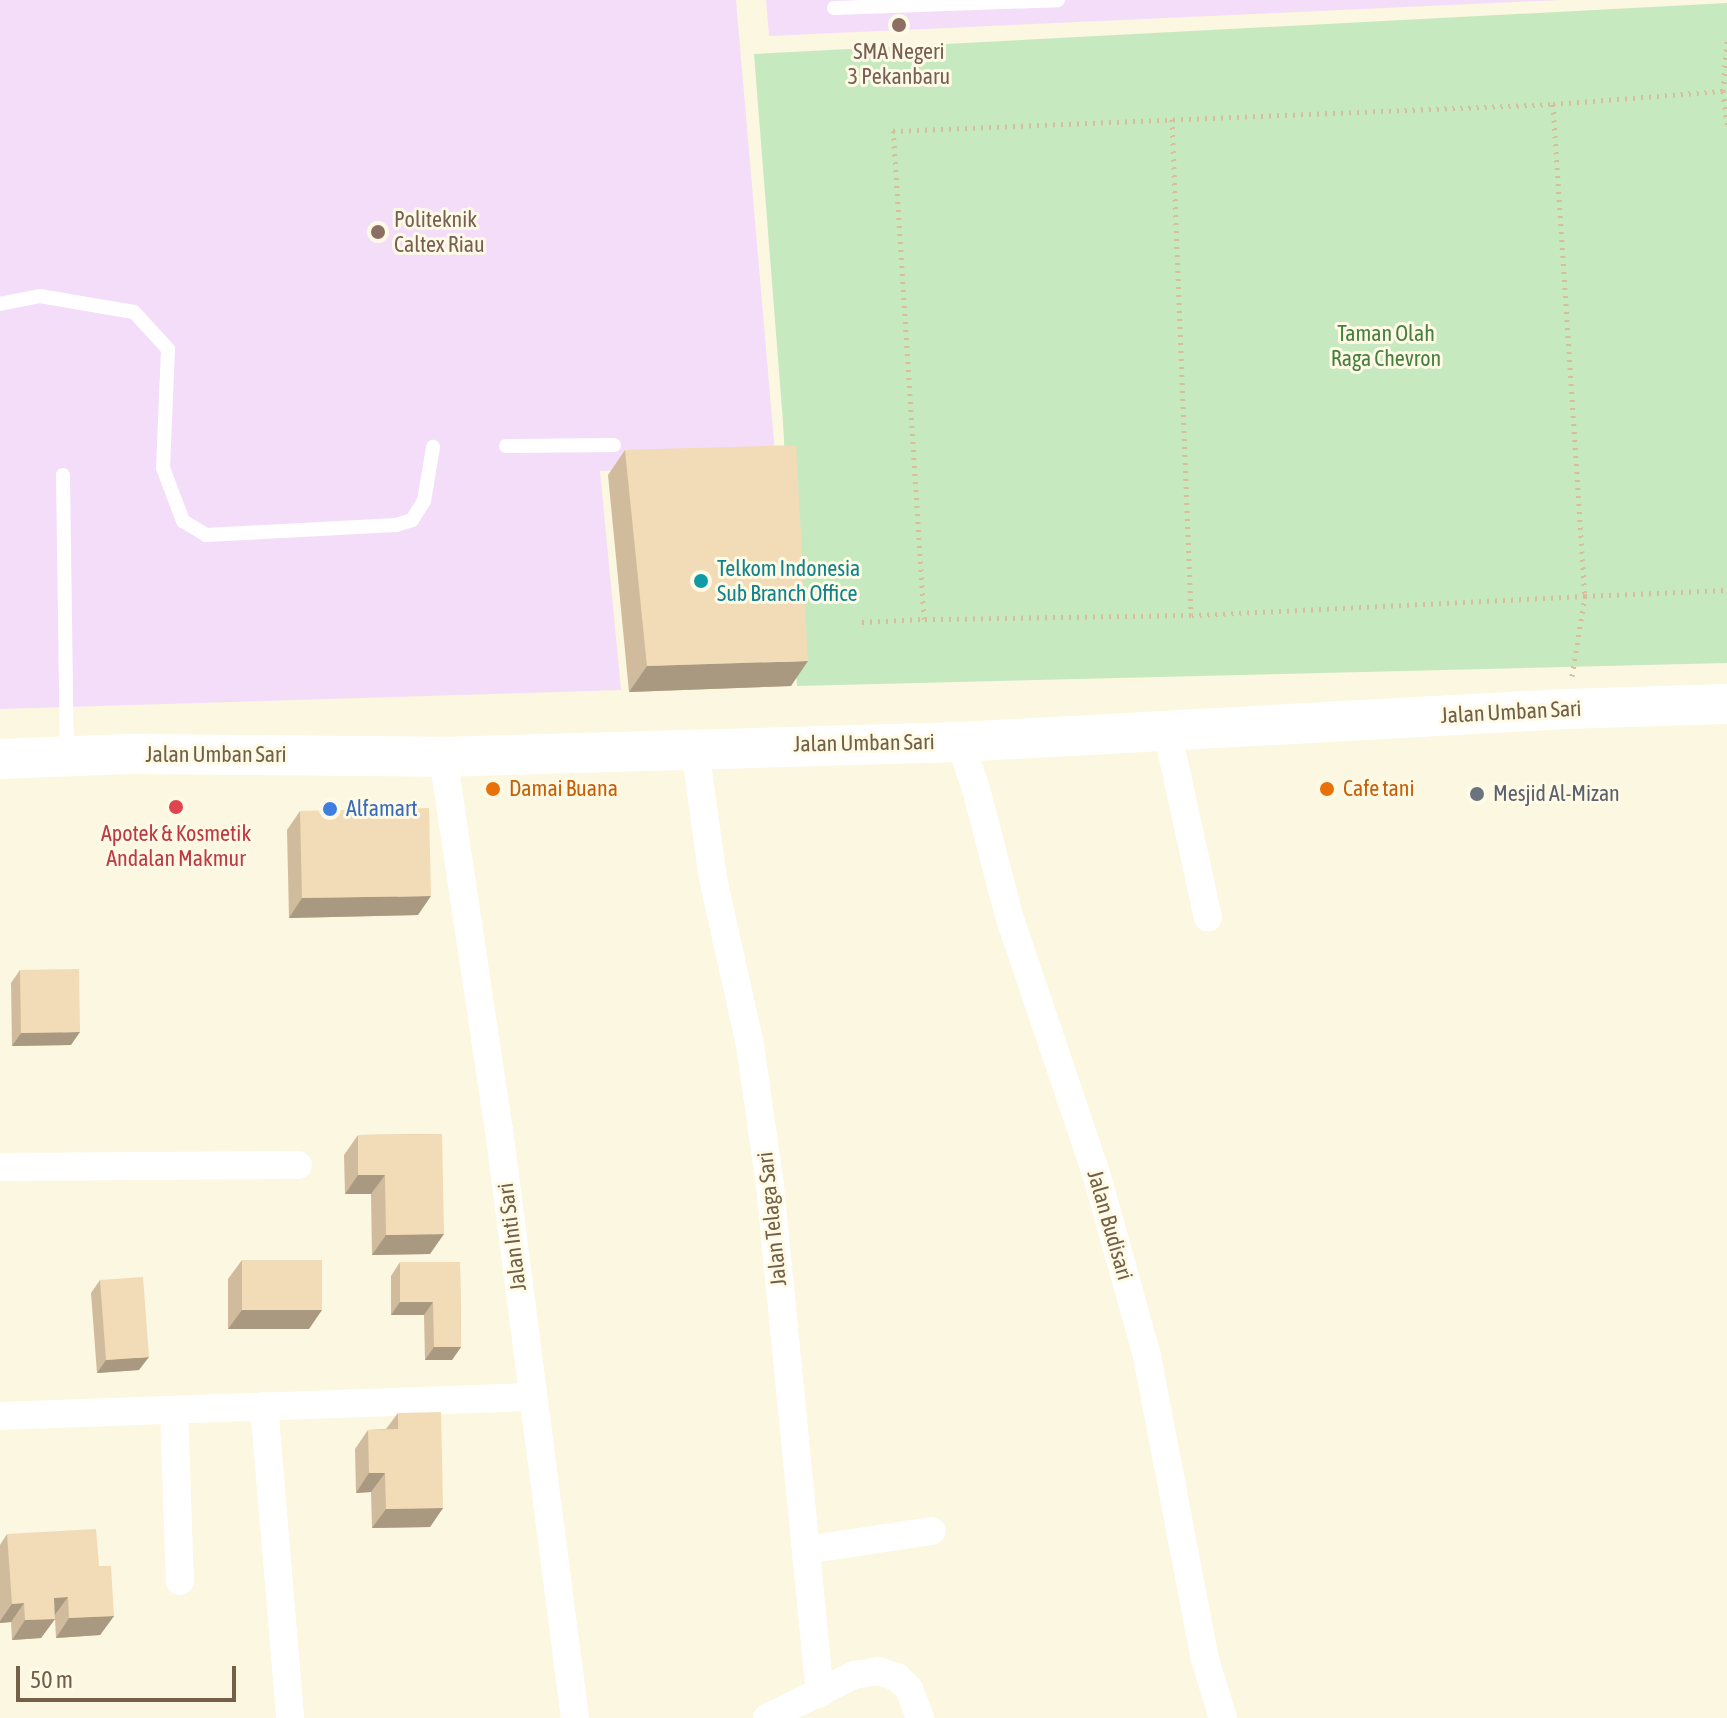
<!DOCTYPE html>
<html>
<head>
<meta charset="utf-8">
<style>
  body { margin:0 }
  #map { position:relative; width:1727px; height:1718px; overflow:hidden; background:#fcf7e0; font-family:"Asap Condensed",sans-serif }
  div>[style] { position:absolute }
  .education>* { inset:0; background:#f4ddf8 }
  .green>* { inset:0; background:#c7e9bf }
  .path>* { height:5px; margin-top:-2.5px; transform-origin:0; background:repeating-linear-gradient(90deg,#d6be9b 0 2px,transparent 0 8px) }
  .service>* { height:14px; margin:-7px; padding:0 7px; transform-origin:7px; border-radius:7px; background:#fff }
  .minor>* { height:28px; margin:-14px; padding:0 14px; transform-origin:14px; border-radius:14px; background:#fff }
  .secondary>* { height:40px; margin:-20px; padding:0 20px; transform-origin:20px; border-radius:20px; background:#fff }
  .wall>* { inset:0; background:#d0bc9d }
  .shaded-wall>* { inset:0; background:#a99980 }
  .building>* { inset:0; background:#f2dbb7 }
  .dots>* { width:22px; height:22px; translate:-50% -50%; box-sizing:border-box; border:4px solid #fffae6; border-radius:50% }
  span { translate:-50% -50%; white-space:nowrap; text-align:center; line-height:1.15; -webkit-text-stroke:6px #fffae6; paint-order:stroke }
  .education-label { font-size:22px; color:#785e54 }
  .left { translate:0 -50%; text-align:left }
  .park-label { font-size:22px; color:#477f41 }
  .culture-label { font-size:22px; color:#0d838f }
  .street-label { font-size:22px; color:#736047 }
  .food-label { font-size:22px; color:#c56008 }
  .worship-label { font-size:22px; color:#5b616d }
  .shop-label { font-size:22px; color:#366cbe }
  .health-label { font-size:22px; color:#be3a42 }
  .scale { position:absolute; left:16px; top:1666px; width:220px; height:36px; box-sizing:border-box; border:4px solid #736047; border-top:0; padding-left:10px; font-size:24px; line-height:28px; white-space:nowrap; color:#736047; -webkit-text-stroke:6px #fffae6; paint-order:stroke }
</style>
</head>
<body>
<div id="map">
  <div class="education">
    <div style="clip-path:polygon(0 0,736px 0,776px 465px,600px 471px,621px 690px,0 709px)"></div>
    <div style="clip-path:polygon(766px 0,1561px 0,769px 36px)"></div>
  </div>
  <div class="green">
    <div style="clip-path:polygon(1727px 3px,1727px 663px,797px 686px,783px 422px,754px 54px)"></div>
  </div>
  <div class="path">
    <div style="left:1723px;top:91px;width:50px;rotate:-85.4deg"></div>
    <div style="left:1553px;top:104px;width:493px;rotate:86.3deg"></div>
    <div style="left:1585px;top:596px;width:394px;rotate:177.2deg"></div>
    <div style="left:1191px;top:615px;width:267px;rotate:179.1deg"></div>
    <div style="left:924px;top:619px;width:489px;rotate:-93.6deg"></div>
    <div style="left:893px;top:131px;width:661px;rotate:-2.34deg"></div>
    <div style="left:1553px;top:104px;width:170px;rotate:-4.4deg"></div>
    <div style="left:1723px;top:91px;width:34px;rotate:83deg"></div>
    <div style="left:1172px;top:119px;width:496px;rotate:87.8deg"></div>
    <div style="left:862px;top:622px;width:62px;rotate:-2.8deg"></div>
    <div style="left:1572px;top:676px;width:81px;rotate:-80.8deg"></div>
    <div style="left:1585px;top:596px;width:142px;rotate:-2.4deg"></div>
  </div>
  <div class="service">
    <div style="left:834px;top:8px;width:224px;rotate:-2deg"></div>
    <div style="left:0;top:304px;width:41px;rotate:-11.3deg"></div>
    <div style="left:40px;top:296px;width:95px;rotate:9.7deg"></div>
    <div style="left:134px;top:312px;width:50px;rotate:47.4deg"></div>
    <div style="left:168px;top:349px;width:119px;rotate:92.4deg"></div>
    <div style="left:163px;top:468px;width:57px;rotate:69.3deg"></div>
    <div style="left:183px;top:521px;width:27px;rotate:31deg"></div>
    <div style="left:206px;top:535px;width:190px;rotate:-3deg"></div>
    <div style="left:396px;top:525px;width:17px;rotate:-17deg"></div>
    <div style="left:412px;top:520px;width:22px;rotate:-58deg"></div>
    <div style="left:424px;top:501px;width:55px;rotate:-80.5deg"></div>
    <div style="left:506px;top:446px;width:108px;rotate:-0.5deg"></div>
    <div style="left:63px;top:475px;width:280px;rotate:89.2deg"></div>
  </div>
  <div class="minor">
    <div style="left:1167px;top:730px;width:192px;rotate:77.7deg"></div>
    <div style="left:960px;top:742px;width:50px;rotate:71.2deg"></div>
    <div style="left:976px;top:789px;width:131px;rotate:75.4deg"></div>
    <div style="left:1009px;top:916px;width:271px;rotate:71.3deg"></div>
    <div style="left:1096px;top:1173px;width:190px;rotate:74.4deg"></div>
    <div style="left:1147px;top:1356px;width:305px;rotate:79.2deg"></div>
    <div style="left:1204px;top:1656px;width:65px;rotate:73deg"></div>
    <div style="left:695px;top:749px;width:131px;rotate:82.1deg"></div>
    <div style="left:713px;top:879px;width:170px;rotate:77.4deg"></div>
    <div style="left:750px;top:1045px;width:142px;rotate:81.9deg"></div>
    <div style="left:770px;top:1186px;width:510px;rotate:84.38deg"></div>
    <div style="left:443px;top:757px;width:377px;rotate:81.5deg"></div>
    <div style="left:499px;top:1130px;width:593px;rotate:82.64deg"></div>
    <div style="left:0;top:1167px;width:298px;rotate:-0.4deg"></div>
    <div style="left:264px;top:1406px;width:313px;rotate:85.2deg"></div>
    <div style="left:174px;top:1412px;width:169px;rotate:88deg"></div>
    <div style="left:0;top:1416px;width:531px;rotate:-2.05deg"></div>
    <div style="left:806px;top:1550px;width:127px;rotate:-8.6deg"></div>
    <div style="left:767px;top:1718px;width:97px;rotate:-26.3deg"></div>
    <div style="left:854px;top:1675px;width:24px;rotate:-9deg"></div>
    <div style="left:878px;top:1671px;width:20px;rotate:18deg"></div>
    <div style="left:897px;top:1677px;width:17px;rotate:45deg"></div>
    <div style="left:909px;top:1689px;width:31px;rotate:69deg"></div>
  </div>
  <div class="secondary">
    <div style="left:0;top:759px;width:128px;rotate:-2.2deg"></div>
    <div style="left:128px;top:754px;width:315px;rotate:0.5deg"></div>
    <div style="left:443px;top:757px;width:517px;rotate:-1.66deg"></div>
    <div style="left:960px;top:742px;width:607px;rotate:-3.12deg"></div>
    <div style="left:1566px;top:709px;width:161px;rotate:-1.8deg"></div>
  </div>
  <div class="wall">
    <div style="clip-path:polygon(625px 450px,791px 686px,629px 692px,608px 475px)"></div>
    <div style="clip-path:polygon(300px 811px,418px 915px,289px 918px,287px 830px)"></div>
    <div style="clip-path:polygon(20px 970px,71px 1045px,12px 1046px,11px 983px)"></div>
    <div style="clip-path:polygon(442px 1134px,430px 1254px,372px 1255px,371px 1194px,345px 1194px,344px 1155px,358px 1135px)"></div>
    <div style="clip-path:polygon(242px 1260px,309px 1329px,228px 1329px,228px 1279px)"></div>
    <div style="clip-path:polygon(400px 1262px,460px 1262px,461px 1347px,452px 1360px,425px 1360px,424px 1315px,391px 1315px,391px 1276px)"></div>
    <div style="clip-path:polygon(100px 1280px,139px 1370px,97px 1373px,91px 1293px)"></div>
    <div style="clip-path:polygon(398px 1413px,443px 1508px,430px 1527px,372px 1528px,371px 1492px,356px 1493px,355px 1449px,368px 1430px,386px 1429px)"></div>
    <div style="clip-path:polygon(7px 1534px,99px 1566px,114px 1616px,100px 1635px,56px 1638px,55px 1619px,41px 1638px,12px 1640px,11px 1622px,0 1623px,0 1545px)"></div>
  </div>
  <div class="shaded-wall">
    <div style="clip-path:polygon(808px 661px,791px 686px,629px 692px,647px 666px)"></div>
    <div style="clip-path:polygon(431px 896px,418px 915px,289px 918px,302px 898px)"></div>
    <div style="clip-path:polygon(80px 1032px,71px 1045px,12px 1046px,21px 1033px)"></div>
    <div style="clip-path:polygon(358px 1175px,385px 1175px,371px 1194px,345px 1194px)"></div>
    <div style="clip-path:polygon(444px 1234px,430px 1254px,372px 1255px,386px 1235px)"></div>
    <div style="clip-path:polygon(400px 1302px,433px 1302px,424px 1315px,391px 1315px)"></div>
    <div style="clip-path:polygon(242px 1310px,322px 1310px,309px 1329px,228px 1329px)"></div>
    <div style="clip-path:polygon(434px 1347px,461px 1347px,452px 1360px,425px 1360px)"></div>
    <div style="clip-path:polygon(149px 1357px,139px 1370px,97px 1373px,106px 1360px)"></div>
    <div style="clip-path:polygon(369px 1473px,385px 1473px,371px 1492px,356px 1493px)"></div>
    <div style="clip-path:polygon(443px 1508px,430px 1527px,372px 1528px,386px 1509px)"></div>
    <div style="clip-path:polygon(68px 1597px,54px 1616px,54px 1598px)"></div>
    <div style="clip-path:polygon(24px 1603px,11px 1622px,0 1623px,0 1621px,12px 1604px)"></div>
    <div style="clip-path:polygon(114px 1616px,100px 1635px,56px 1638px,69px 1618px)"></div>
    <div style="clip-path:polygon(55px 1619px,41px 1638px,12px 1640px,25px 1620px)"></div>
  </div>
  <div class="building">
    <div style="clip-path:polygon(796px 445px,808px 661px,647px 666px,625px 450px)"></div>
    <div style="clip-path:polygon(429px 808px,431px 896px,302px 898px,300px 811px)"></div>
    <div style="clip-path:polygon(79px 969px,80px 1032px,21px 1033px,20px 970px)"></div>
    <div style="clip-path:polygon(442px 1134px,444px 1234px,386px 1235px,385px 1175px,358px 1175px,358px 1135px)"></div>
    <div style="clip-path:polygon(242px 1260px,322px 1260px,322px 1310px,242px 1310px)"></div>
    <div style="clip-path:polygon(400px 1262px,460px 1262px,461px 1347px,434px 1347px,433px 1302px,400px 1302px)"></div>
    <div style="clip-path:polygon(143px 1277px,149px 1357px,106px 1360px,100px 1280px)"></div>
    <div style="clip-path:polygon(441px 1412px,443px 1508px,386px 1509px,385px 1473px,369px 1473px,368px 1430px,398px 1429px,398px 1413px)"></div>
    <div style="clip-path:polygon(96px 1529px,99px 1566px,111px 1566px,114px 1616px,69px 1618px,68px 1597px,54px 1598px,55px 1619px,25px 1620px,24px 1603px,12px 1604px,7px 1534px)"></div>
  </div>
  <div class="dots">
    <div style="left:899px;top:25px;background:#8d6e63"></div>
    <div style="left:378px;top:232px;background:#8d6e63"></div>
    <div style="left:701px;top:581px;background:#0f9aa8"></div>
    <div style="left:493px;top:789px;background:#e8710a"></div>
    <div style="left:1327px;top:789px;background:#e8710a"></div>
    <div style="left:1477px;top:794px;background:#6b7280"></div>
    <div style="left:176px;top:807px;background:#e0444e"></div>
    <div style="left:330px;top:809px;background:#3f7fe0"></div>
  </div>
  <div class="education-label">
    <span style="left:899px;top:64px">SMA Negeri<br>3 Pekanbaru</span>
    <span class="left" style="left:394px;top:232px">Politeknik<br>Caltex Riau</span>
  </div>
  <div class="park-label">
    <span style="left:1386px;top:346px">Taman Olah<br>Raga Chevron</span>
  </div>
  <div class="culture-label">
    <span class="left" style="left:717px;top:581px">Telkom Indonesia<br>Sub Branch Office</span>
  </div>
  <div class="street-label">
    <span style="left:1511px;top:712px;rotate:-3deg">Jalan Umban Sari</span>
    <span style="left:864px;top:743px;rotate:-1deg">Jalan Umban Sari</span>
    <span style="left:216px;top:755px">Jalan Umban Sari</span>
    <span style="left:772px;top:1219px;rotate:-96deg">Jalan Telaga Sari</span>
    <span style="left:1110px;top:1225px;rotate:74deg">Jalan Budisari</span>
    <span style="left:512px;top:1237px;rotate:-97deg">Jalan Inti Sari</span>
  </div>
  <div class="food-label">
    <span class="left" style="left:509px;top:789px">Damai Buana</span>
    <span class="left" style="left:1343px;top:789px">Cafe tani</span>
  </div>
  <div class="worship-label">
    <span class="left" style="left:1493px;top:794px">Mesjid Al-Mizan</span>
  </div>
  <div class="shop-label">
    <span class="left" style="left:346px;top:809px">Alfamart</span>
  </div>
  <div class="health-label">
    <span style="left:176px;top:846px">Apotek &amp; Kosmetik<br>Andalan Makmur</span>
  </div>
  <div class="scale">50 m</div>
</div>
</body>
</html>
